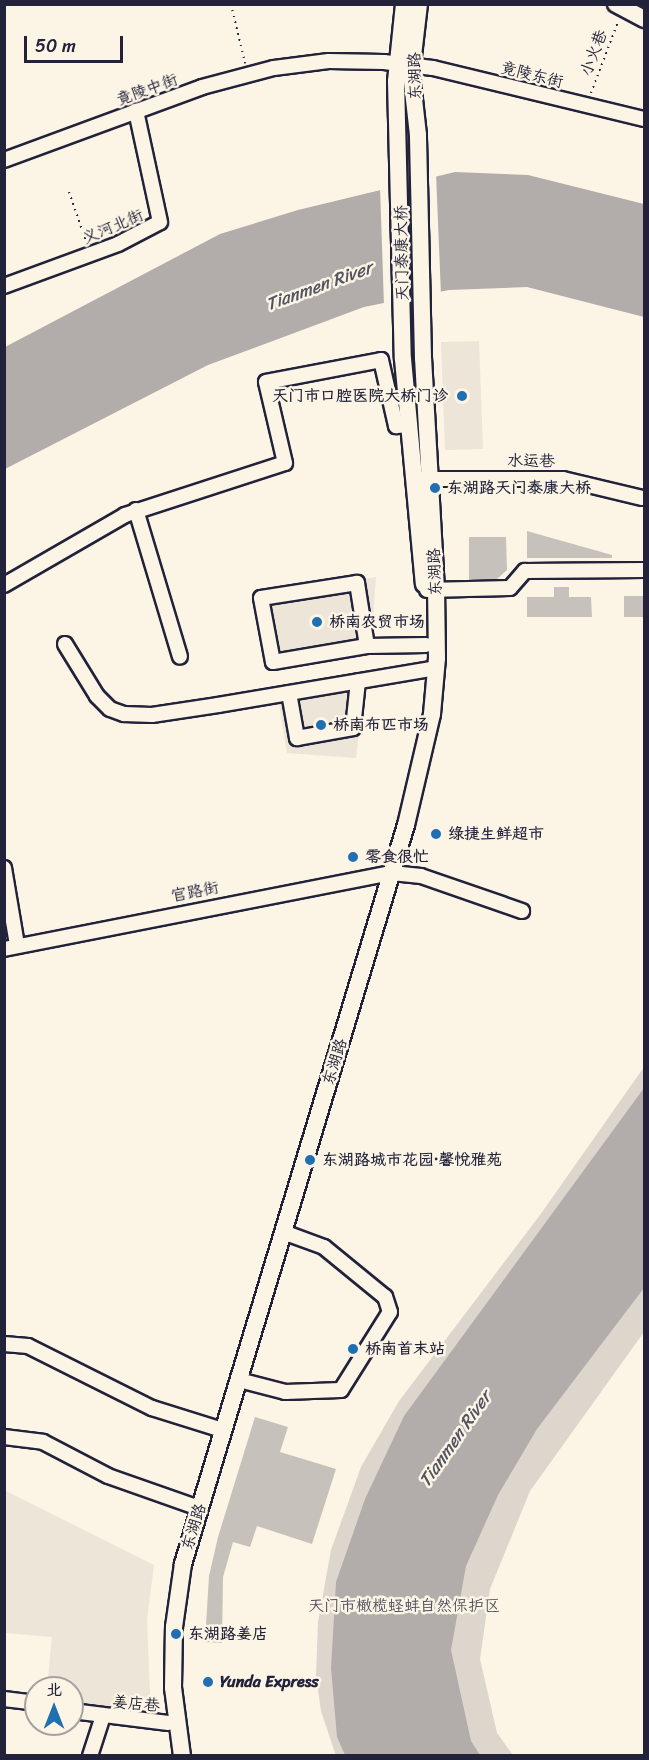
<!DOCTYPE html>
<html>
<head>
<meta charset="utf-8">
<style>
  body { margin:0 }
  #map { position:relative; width:649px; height:1760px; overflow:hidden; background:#fcf5e5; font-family:Sriracha,"LXGW WenKai TC",sans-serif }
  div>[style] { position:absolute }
  .built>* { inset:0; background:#ece5d8 }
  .green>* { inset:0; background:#dcd6cc }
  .water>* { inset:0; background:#b2adab }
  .pier>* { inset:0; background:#fcf5e5 }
  .building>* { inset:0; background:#c6c1bb }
  .path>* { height:2px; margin-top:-1px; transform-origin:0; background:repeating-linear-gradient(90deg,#22223b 0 1.5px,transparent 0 6px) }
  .roads { filter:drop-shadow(2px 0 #22223b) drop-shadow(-2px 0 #22223b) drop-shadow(0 2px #22223b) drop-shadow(0 -2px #22223b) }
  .minor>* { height:14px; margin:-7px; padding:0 7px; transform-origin:7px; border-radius:7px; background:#fcf5e5 }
  .major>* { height:16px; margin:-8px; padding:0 8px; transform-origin:8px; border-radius:8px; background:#fcf5e5 }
  .dots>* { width:16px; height:16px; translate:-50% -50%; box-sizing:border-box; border:3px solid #fcf5e5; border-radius:50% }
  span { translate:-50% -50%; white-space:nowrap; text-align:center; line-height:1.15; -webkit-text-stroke:5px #fcf5e5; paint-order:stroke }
  .street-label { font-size:16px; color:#22223b }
  .poi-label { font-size:16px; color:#22223b; font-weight:700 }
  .right { translate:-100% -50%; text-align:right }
  .left { translate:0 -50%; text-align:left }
  .park-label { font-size:16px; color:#504f5f }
  .water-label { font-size:18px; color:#545362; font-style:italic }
  .frame { position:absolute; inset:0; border:6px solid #22223b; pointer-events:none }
  .north { position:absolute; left:24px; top:1676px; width:60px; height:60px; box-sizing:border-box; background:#fcf5e5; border:2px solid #a5a1a1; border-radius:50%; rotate:0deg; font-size:16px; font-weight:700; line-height:24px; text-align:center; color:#22223b }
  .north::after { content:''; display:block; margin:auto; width:21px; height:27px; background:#1f6fb2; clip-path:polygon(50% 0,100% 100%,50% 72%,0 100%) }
  .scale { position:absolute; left:24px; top:36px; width:99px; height:27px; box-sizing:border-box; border:3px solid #22223b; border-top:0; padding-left:8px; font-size:18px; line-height:21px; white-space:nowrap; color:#22223b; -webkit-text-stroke:4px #fcf5e5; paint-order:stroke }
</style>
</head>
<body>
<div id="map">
  <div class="built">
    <div style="clip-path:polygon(479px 341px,483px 449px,445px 450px,441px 342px)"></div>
    <div style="clip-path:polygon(376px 577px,371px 648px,271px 666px,257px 596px)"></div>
    <div style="clip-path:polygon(365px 684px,356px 758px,287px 753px,278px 698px)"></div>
    <div style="clip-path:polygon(4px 1490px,154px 1565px,147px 1620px,151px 1718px,72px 1709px,72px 1688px,47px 1688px,52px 1637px,5px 1633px)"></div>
  </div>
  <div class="green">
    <div style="clip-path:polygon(644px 1067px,644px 1332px,530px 1491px,490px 1589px,480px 1659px,497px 1733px,513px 1755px,336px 1756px,321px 1711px,316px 1676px,318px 1622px,331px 1550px,361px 1467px,399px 1401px,540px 1215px)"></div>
  </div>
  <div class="water">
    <div style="clip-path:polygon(455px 172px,528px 175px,644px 204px,644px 317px,527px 287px,449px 290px,364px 307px,208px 365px,5px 469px,5px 347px,220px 234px,298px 210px)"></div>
    <div style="clip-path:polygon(644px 1088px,644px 1288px,537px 1429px,498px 1495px,466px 1566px,451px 1650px,471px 1741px,480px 1755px,345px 1755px,337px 1737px,331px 1668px,336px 1582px,365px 1499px,404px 1416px)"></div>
  </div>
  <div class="pier">
    <div style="clip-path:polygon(436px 173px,441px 295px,384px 306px,380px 186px)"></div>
  </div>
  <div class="building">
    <div style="clip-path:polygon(527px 531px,612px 555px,612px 558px,527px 558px)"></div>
    <div style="clip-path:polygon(469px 537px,506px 537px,507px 570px,497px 579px,469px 580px)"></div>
    <div style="clip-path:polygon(554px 587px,569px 587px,569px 597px,591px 597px,592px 617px,527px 617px,527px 597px,554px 597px)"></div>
    <div style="clip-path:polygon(624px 596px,645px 596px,645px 617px,624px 617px)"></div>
    <div style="clip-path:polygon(255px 1417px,288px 1427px,280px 1452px,336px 1469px,312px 1544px,257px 1526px,250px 1547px,233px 1542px,223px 1577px,222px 1643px,205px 1642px,209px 1576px,218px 1537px)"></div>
  </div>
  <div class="path">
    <div style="left:231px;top:4px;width:61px;rotate:76.7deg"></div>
    <div style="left:591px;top:93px;width:76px;rotate:-69.2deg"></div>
    <div style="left:69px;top:192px;width:52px;rotate:70.9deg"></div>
  </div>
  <div class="roads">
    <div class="minor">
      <div style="left:4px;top:160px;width:211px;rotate:-20.2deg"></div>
      <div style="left:202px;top:87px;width:74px;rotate:-14.8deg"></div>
      <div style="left:274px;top:68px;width:55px;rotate:-7.3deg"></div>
      <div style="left:329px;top:61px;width:55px;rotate:1deg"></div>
      <div style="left:384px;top:62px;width:49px;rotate:7deg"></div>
      <div style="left:433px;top:68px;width:217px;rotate:13.6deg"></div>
      <div style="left:4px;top:286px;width:121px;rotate:-20.2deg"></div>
      <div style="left:118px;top:244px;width:47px;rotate:-27.6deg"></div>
      <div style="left:160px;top:222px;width:114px;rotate:-102.2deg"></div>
      <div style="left:421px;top:479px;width:142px"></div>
      <div style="left:563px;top:479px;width:81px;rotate:13.5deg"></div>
      <div style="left:136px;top:510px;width:153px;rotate:73.3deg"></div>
      <div style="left:4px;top:585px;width:140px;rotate:-30deg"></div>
      <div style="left:125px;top:515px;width:168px;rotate:-18deg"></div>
      <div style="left:285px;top:463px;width:83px;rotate:-103.2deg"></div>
      <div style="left:266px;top:382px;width:117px;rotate:-10.8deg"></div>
      <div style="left:381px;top:360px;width:68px;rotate:77.2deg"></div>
      <div style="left:396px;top:426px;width:14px;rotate:-4deg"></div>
      <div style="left:427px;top:590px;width:83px;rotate:-1.4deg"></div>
      <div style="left:510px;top:588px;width:23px;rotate:-49deg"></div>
      <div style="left:525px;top:571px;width:119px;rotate:-0.5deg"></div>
      <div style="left:65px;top:644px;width:61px;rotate:58.4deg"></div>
      <div style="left:97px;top:696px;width:18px;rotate:45deg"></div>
      <div style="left:110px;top:709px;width:15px;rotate:20deg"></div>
      <div style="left:124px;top:714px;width:28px;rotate:2deg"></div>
      <div style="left:152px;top:715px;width:67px;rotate:-8.6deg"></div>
      <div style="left:218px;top:705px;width:221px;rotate:-9.6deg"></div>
      <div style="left:367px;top:646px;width:64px;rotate:-99deg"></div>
      <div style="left:357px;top:583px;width:97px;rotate:171.1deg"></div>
      <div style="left:261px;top:598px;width:65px;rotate:79.4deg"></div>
      <div style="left:273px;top:662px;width:95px;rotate:-9.7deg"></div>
      <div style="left:367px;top:646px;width:59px;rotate:-1deg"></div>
      <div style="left:289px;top:693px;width:46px;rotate:79.9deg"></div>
      <div style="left:297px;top:738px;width:57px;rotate:-10.1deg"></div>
      <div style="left:353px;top:728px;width:47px;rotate:-83.9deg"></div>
      <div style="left:4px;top:868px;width:78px;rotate:80.4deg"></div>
      <div style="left:4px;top:949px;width:395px;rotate:-11.1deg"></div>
      <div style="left:392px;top:873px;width:29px;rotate:6deg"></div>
      <div style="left:421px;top:876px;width:107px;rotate:19.1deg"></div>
      <div style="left:4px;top:1344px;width:24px;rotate:5deg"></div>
      <div style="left:28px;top:1346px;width:139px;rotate:26.6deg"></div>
      <div style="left:152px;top:1408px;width:67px;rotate:17.4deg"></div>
      <div style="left:239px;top:1380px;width:48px;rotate:14.6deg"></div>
      <div style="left:285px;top:1392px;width:56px;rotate:-2deg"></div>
      <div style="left:341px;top:1390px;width:92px;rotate:-57.9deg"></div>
      <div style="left:390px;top:1312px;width:16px;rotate:-108deg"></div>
      <div style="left:385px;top:1297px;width:79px;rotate:-140.7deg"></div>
      <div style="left:324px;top:1247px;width:44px;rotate:-159.9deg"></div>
      <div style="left:4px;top:1437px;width:39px;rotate:7deg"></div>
      <div style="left:43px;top:1442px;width:73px;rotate:27.6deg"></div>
      <div style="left:108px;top:1476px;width:90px;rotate:19.4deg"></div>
      <div style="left:4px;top:1699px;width:32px;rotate:7deg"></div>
      <div style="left:72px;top:1711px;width:97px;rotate:7.1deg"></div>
      <div style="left:90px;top:1756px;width:40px;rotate:-72deg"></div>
    </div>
    <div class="major">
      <div style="left:404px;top:4px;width:77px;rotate:95.9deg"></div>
      <div style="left:396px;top:81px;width:278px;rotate:88.6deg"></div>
      <div style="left:403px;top:359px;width:226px;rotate:84.7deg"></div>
      <div style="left:616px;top:4px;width:32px;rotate:28deg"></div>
      <div style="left:182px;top:1756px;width:69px;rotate:-97.5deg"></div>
      <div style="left:173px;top:1688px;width:61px;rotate:-89.1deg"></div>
      <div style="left:174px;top:1627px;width:64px;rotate:-81.9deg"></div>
      <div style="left:183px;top:1564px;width:772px;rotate:-73.21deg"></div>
      <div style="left:406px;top:825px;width:114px;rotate:-76.8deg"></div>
      <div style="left:432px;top:714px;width:56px;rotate:-84.9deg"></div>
      <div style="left:437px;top:658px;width:68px;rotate:-90.8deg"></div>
      <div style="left:436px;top:590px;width:232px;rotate:-93.2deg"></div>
      <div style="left:423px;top:358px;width:223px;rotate:-91.3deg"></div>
      <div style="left:418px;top:135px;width:62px;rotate:-96.4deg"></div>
      <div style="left:411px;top:73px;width:69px;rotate:-83.4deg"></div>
    </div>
  </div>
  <div class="dots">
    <div style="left:462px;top:396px;background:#1f6fb2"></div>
    <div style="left:435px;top:488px;background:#1f6fb2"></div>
    <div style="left:317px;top:622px;background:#1f6fb2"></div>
    <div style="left:321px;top:725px;background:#1f6fb2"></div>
    <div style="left:436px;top:834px;background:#1f6fb2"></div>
    <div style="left:353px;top:857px;background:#1f6fb2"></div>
    <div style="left:310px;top:1160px;background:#1f6fb2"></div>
    <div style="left:353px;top:1349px;background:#1f6fb2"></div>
    <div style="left:176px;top:1634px;background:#1f6fb2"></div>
    <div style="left:208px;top:1682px;background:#1f6fb2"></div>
  </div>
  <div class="street-label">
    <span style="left:594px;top:53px;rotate:-69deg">小火巷</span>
    <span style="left:532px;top:75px;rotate:14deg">竟陵东街</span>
    <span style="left:415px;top:76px;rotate:-91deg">东湖路</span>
    <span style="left:147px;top:90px;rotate:-20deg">竟陵中街</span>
    <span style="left:113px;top:227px;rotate:-23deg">义河北街</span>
    <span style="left:402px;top:253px;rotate:-91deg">天门泰康大桥</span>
    <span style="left:531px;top:461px;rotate:1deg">水运巷</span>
    <span style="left:435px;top:572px;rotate:-92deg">东湖路</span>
    <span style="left:195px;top:892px;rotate:-11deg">官路街</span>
    <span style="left:335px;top:1062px;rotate:-73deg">东湖路</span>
    <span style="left:194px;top:1527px;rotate:-73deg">东湖路</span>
    <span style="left:136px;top:1704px;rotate:5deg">姜店巷</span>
  </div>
  <div class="poi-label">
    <span class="right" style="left:448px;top:396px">天门市口腔医院大桥门诊</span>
    <span class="left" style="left:447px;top:488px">东湖路天门泰康大桥</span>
    <span class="left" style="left:329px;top:622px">桥南农贸市场</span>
    <span class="left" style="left:333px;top:725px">桥南布匹市场</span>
    <span class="left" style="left:448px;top:834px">绿捷生鲜超市</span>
    <span class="left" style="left:365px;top:857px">零食很忙</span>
    <span class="left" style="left:322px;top:1160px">东湖路城市花园·馨悦雅苑</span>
    <span class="left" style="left:365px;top:1349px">桥南首末站</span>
    <span class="left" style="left:188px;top:1634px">东湖路姜店</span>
    <span class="left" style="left:220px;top:1682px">Yunda Express</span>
  </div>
  <div class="park-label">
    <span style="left:404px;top:1606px">天门市橄榄蛏蚌自然保护区</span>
  </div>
  <div class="water-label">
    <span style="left:319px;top:286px;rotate:-20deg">Tianmen River</span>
    <span style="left:455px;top:1439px;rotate:-55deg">Tianmen River</span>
  </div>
  <div class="frame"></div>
  <div class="north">北</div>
  <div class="scale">50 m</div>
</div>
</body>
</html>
